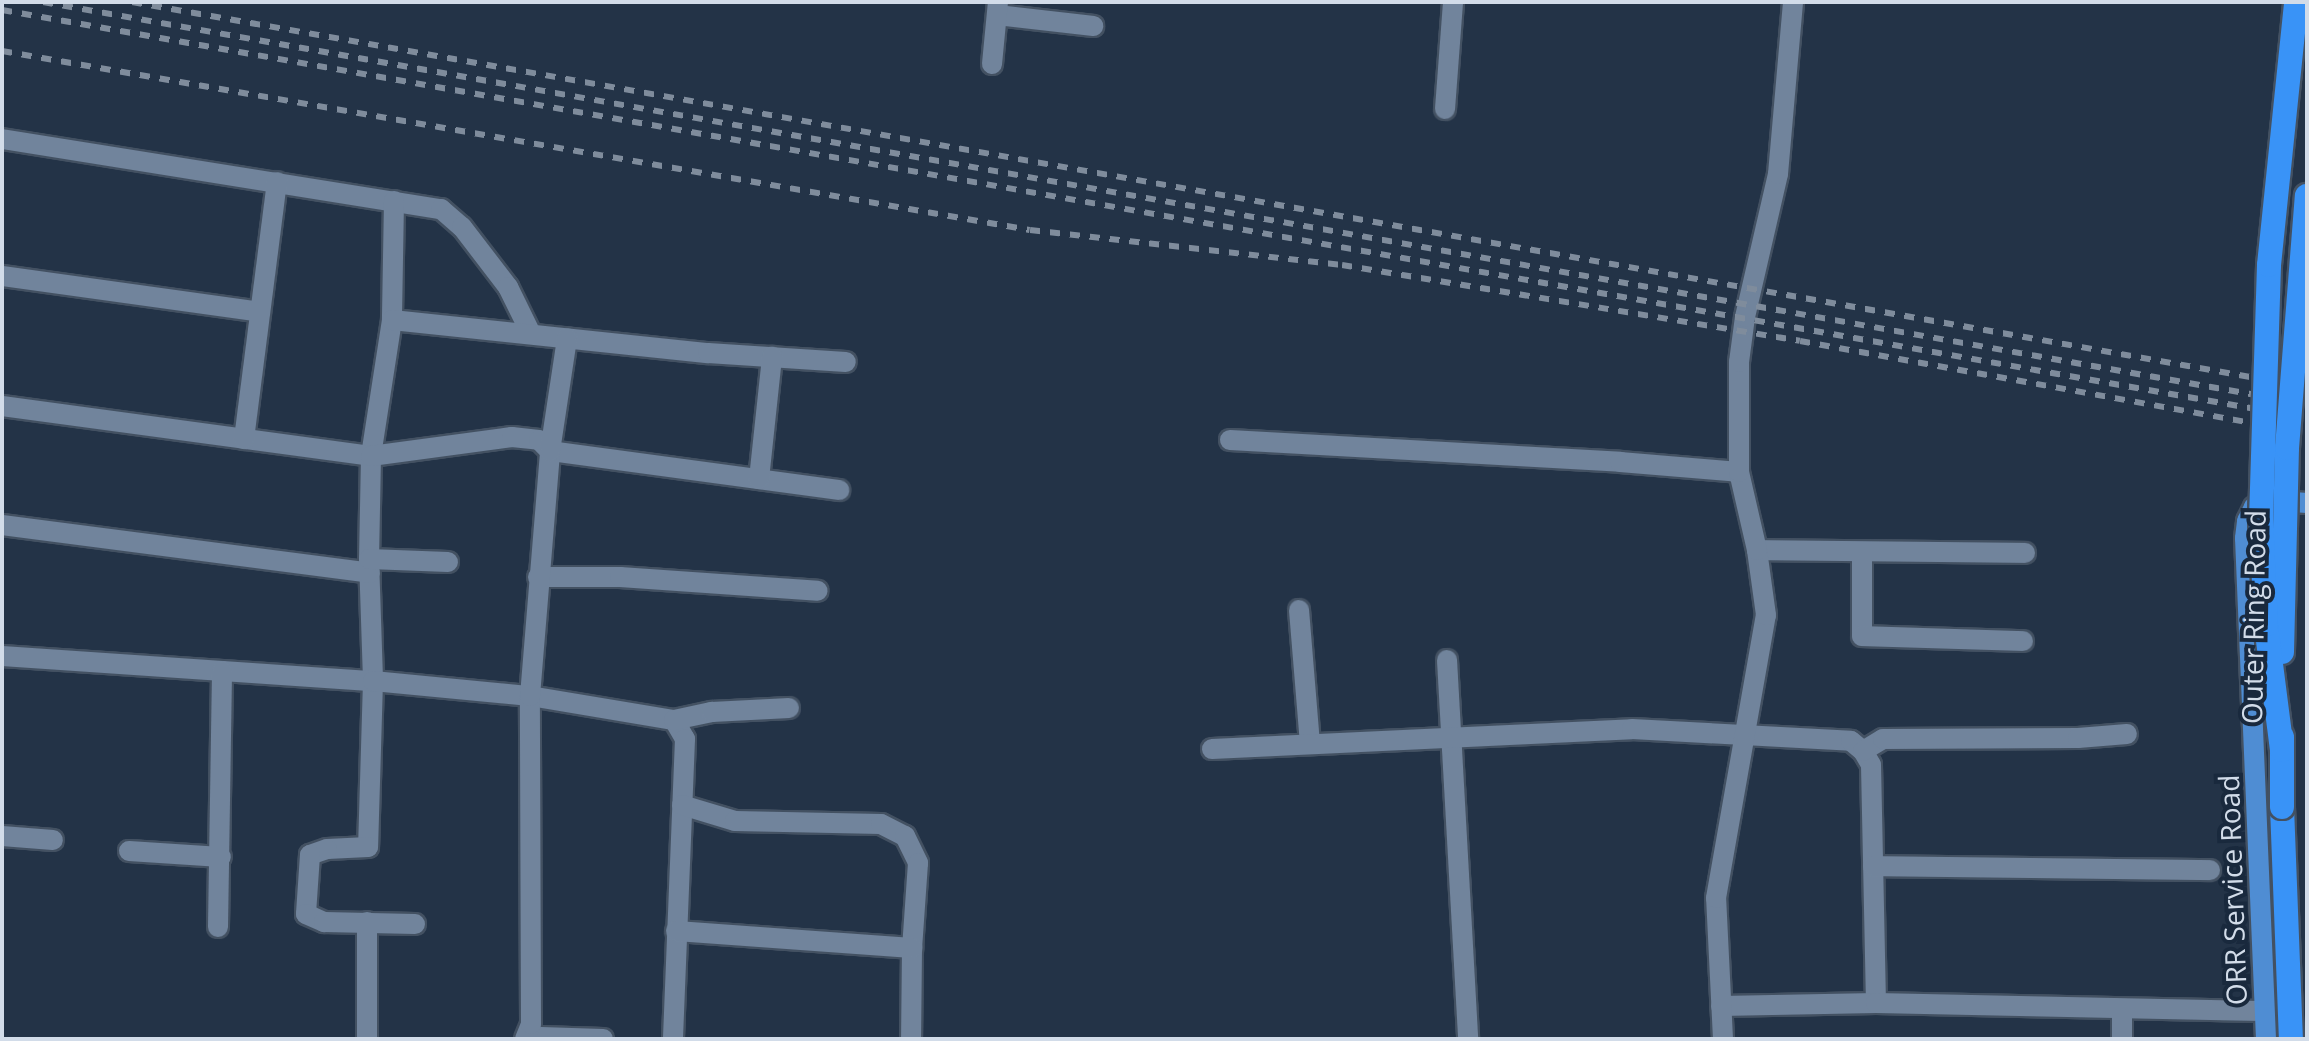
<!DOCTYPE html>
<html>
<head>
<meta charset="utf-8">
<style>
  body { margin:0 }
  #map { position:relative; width:2309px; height:1041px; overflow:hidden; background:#233347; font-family:"Open Sans",sans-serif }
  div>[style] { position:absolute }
  .roads { filter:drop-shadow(2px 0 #435162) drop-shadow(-2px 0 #435162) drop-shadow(0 2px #435162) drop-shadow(0 -2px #435162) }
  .minor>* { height:20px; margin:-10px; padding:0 10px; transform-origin:10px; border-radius:10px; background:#71849c }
  .major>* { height:20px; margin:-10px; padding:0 10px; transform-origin:10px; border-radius:10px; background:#4f8dd3 }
  .highway>* { height:24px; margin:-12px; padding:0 12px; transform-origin:12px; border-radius:12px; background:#3993f7 }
  .rail>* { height:6px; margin-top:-3px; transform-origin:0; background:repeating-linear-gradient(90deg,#7f8c9c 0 10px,transparent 0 20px) }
  .bridges { filter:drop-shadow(2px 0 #435162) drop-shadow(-2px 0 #435162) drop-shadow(0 2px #435162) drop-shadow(0 -2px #435162) }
  .highway-bridge>* { height:24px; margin:-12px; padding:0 12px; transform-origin:12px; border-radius:12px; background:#3993f7 }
  span { translate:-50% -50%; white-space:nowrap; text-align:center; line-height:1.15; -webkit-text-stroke:8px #19293d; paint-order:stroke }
  .street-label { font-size:28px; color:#d2dce9 }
  .frame { position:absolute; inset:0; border:4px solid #d2dce9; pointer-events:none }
</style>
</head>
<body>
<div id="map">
  <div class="roads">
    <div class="minor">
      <div style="left:997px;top:15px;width:97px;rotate:6.5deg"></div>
      <div style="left:992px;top:64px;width:62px;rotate:-84.5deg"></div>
      <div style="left:1445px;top:109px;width:107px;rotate:-85.7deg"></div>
      <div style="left:2px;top:139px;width:445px;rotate:9.1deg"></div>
      <div style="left:441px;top:209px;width:28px;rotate:41deg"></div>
      <div style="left:462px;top:227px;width:76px;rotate:52.5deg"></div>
      <div style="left:508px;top:287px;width:52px;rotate:63.9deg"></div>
      <div style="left:394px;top:201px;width:119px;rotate:91deg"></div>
      <div style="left:392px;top:320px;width:138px;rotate:98.8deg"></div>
      <div style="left:371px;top:456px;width:103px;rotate:91.1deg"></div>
      <div style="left:369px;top:559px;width:122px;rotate:88.1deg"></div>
      <div style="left:373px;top:681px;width:166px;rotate:91.7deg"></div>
      <div style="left:368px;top:847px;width:41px;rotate:177.2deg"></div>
      <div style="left:327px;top:849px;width:18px;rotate:161deg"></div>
      <div style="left:310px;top:855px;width:59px;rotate:93.9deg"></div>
      <div style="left:306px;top:914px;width:20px;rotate:24deg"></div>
      <div style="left:324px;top:922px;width:91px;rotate:1.3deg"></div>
      <div style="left:2px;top:276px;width:260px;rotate:7.9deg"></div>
      <div style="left:392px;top:320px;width:318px;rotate:6deg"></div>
      <div style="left:708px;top:353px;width:138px;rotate:3.7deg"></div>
      <div style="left:2px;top:406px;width:372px;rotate:7.7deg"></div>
      <div style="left:371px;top:456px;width:142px;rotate:-7.7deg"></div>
      <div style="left:512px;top:437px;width:27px;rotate:6deg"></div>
      <div style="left:539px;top:440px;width:16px;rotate:45deg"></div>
      <div style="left:550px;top:451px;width:292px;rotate:7.7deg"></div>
      <div style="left:244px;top:439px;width:259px;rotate:-82.7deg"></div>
      <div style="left:1230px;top:440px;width:391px;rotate:3.2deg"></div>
      <div style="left:1620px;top:462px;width:119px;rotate:4.8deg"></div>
      <div style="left:759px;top:479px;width:123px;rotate:-83.9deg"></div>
      <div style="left:2px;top:525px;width:371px;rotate:7.4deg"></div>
      <div style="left:1757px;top:550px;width:268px;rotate:0.6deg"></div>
      <div style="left:1862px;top:552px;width:84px;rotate:90deg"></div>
      <div style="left:1862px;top:636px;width:161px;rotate:1.8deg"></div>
      <div style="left:369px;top:559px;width:79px;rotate:2.2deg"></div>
      <div style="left:538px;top:577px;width:82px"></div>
      <div style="left:620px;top:577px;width:198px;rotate:4deg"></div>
      <div style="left:1299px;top:610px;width:134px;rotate:85.3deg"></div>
      <div style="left:2px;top:656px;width:372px;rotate:3.9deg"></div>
      <div style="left:373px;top:681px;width:158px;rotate:5.5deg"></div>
      <div style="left:530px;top:696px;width:146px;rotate:9.5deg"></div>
      <div style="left:674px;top:720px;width:22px;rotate:60deg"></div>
      <div style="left:685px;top:739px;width:300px;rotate:92.3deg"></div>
      <div style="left:1447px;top:660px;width:380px;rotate:86.8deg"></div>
      <div style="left:674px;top:720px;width:39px;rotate:-12deg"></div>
      <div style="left:712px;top:712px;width:77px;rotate:-3deg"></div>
      <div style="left:1212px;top:749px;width:420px;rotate:-2.7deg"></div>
      <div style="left:1632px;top:729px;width:219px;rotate:3.1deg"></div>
      <div style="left:1851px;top:741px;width:16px;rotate:40deg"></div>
      <div style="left:1863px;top:751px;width:16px;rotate:60deg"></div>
      <div style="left:1871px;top:765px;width:238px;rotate:88.8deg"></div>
      <div style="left:1876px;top:1003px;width:155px;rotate:178.9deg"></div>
      <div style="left:1863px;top:751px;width:23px;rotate:-31deg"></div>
      <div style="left:1883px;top:739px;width:195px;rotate:-0.3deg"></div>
      <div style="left:2078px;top:738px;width:49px;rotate:-4.7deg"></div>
      <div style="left:682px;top:805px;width:55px;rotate:16.8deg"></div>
      <div style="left:735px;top:821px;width:146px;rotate:1.2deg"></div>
      <div style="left:881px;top:824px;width:27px;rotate:27deg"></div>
      <div style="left:905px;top:836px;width:30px;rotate:64deg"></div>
      <div style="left:918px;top:863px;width:85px;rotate:94deg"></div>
      <div style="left:912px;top:948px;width:91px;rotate:90.6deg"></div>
      <div style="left:2px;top:836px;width:51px;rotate:4.5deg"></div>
      <div style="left:129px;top:851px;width:92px;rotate:3.7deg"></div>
      <div style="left:1873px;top:866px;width:337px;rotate:0.7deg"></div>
      <div style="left:218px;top:927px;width:256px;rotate:-89.1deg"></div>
      <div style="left:676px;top:931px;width:237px;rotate:4.1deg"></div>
      <div style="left:1876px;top:1003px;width:387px;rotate:1.2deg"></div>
      <div style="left:541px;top:1037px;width:62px;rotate:1.8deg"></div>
      <div style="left:367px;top:1039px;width:117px;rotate:-90deg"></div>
      <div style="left:525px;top:1039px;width:16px;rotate:-68deg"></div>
      <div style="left:531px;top:1024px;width:328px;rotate:-90.2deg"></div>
      <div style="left:530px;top:696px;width:246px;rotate:-85.3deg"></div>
      <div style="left:550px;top:451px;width:114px;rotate:-81.4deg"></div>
      <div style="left:1723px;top:1039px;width:141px;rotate:-92.8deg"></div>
      <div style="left:1716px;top:898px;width:287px;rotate:-80deg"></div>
      <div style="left:1766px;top:615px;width:66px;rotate:-97.9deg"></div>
      <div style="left:1757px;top:550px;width:80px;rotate:-103deg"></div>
      <div style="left:1739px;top:472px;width:110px;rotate:-90deg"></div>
      <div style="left:1739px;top:362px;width:45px;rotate:-82.4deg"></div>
      <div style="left:1745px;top:317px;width:147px;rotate:-77deg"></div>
      <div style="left:1778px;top:174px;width:173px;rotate:-85deg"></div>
      <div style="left:2122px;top:1039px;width:30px;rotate:-90deg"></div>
    </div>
    <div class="major">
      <div style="left:2266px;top:1039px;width:501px;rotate:-92.4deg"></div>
      <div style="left:2245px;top:538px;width:17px;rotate:-83deg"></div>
      <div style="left:2247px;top:521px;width:16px;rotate:-63deg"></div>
      <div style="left:2254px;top:507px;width:15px;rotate:-28deg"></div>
      <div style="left:2267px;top:500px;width:40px;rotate:4.3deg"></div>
    </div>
    <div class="highway">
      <div style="left:2282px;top:807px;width:232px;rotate:87.8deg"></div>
    </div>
  </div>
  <div class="rail">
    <div style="left:43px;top:2px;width:2299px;rotate:10.07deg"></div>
    <div style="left:132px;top:2px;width:2209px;rotate:10.04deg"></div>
    <div style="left:2px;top:10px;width:2341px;rotate:10.04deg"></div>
    <div style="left:2px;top:51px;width:1043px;rotate:9.88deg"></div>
    <div style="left:1030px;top:230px;width:314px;rotate:6.4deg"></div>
    <div style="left:1342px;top:265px;width:464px;rotate:9.4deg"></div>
    <div style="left:1800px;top:341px;width:515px;rotate:10.28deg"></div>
  </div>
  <div class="bridges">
    <div class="highway-bridge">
      <div style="left:2282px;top:652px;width:204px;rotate:-88.6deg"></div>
      <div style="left:2287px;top:448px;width:253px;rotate:-85.5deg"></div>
      <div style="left:2282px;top:737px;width:70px;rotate:90deg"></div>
      <div style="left:2282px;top:750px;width:126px;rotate:-97.3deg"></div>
      <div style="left:2266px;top:625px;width:105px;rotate:-92.7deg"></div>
      <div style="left:2261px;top:520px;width:255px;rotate:-88.2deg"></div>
      <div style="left:2269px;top:265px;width:264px;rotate:-84.1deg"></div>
    </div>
  </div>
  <div class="street-label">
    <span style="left:2253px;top:617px;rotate:-89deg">Outer Ring Road</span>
    <span style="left:2232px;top:890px;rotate:-92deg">ORR Service Road</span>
  </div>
  <div class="frame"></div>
</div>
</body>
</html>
